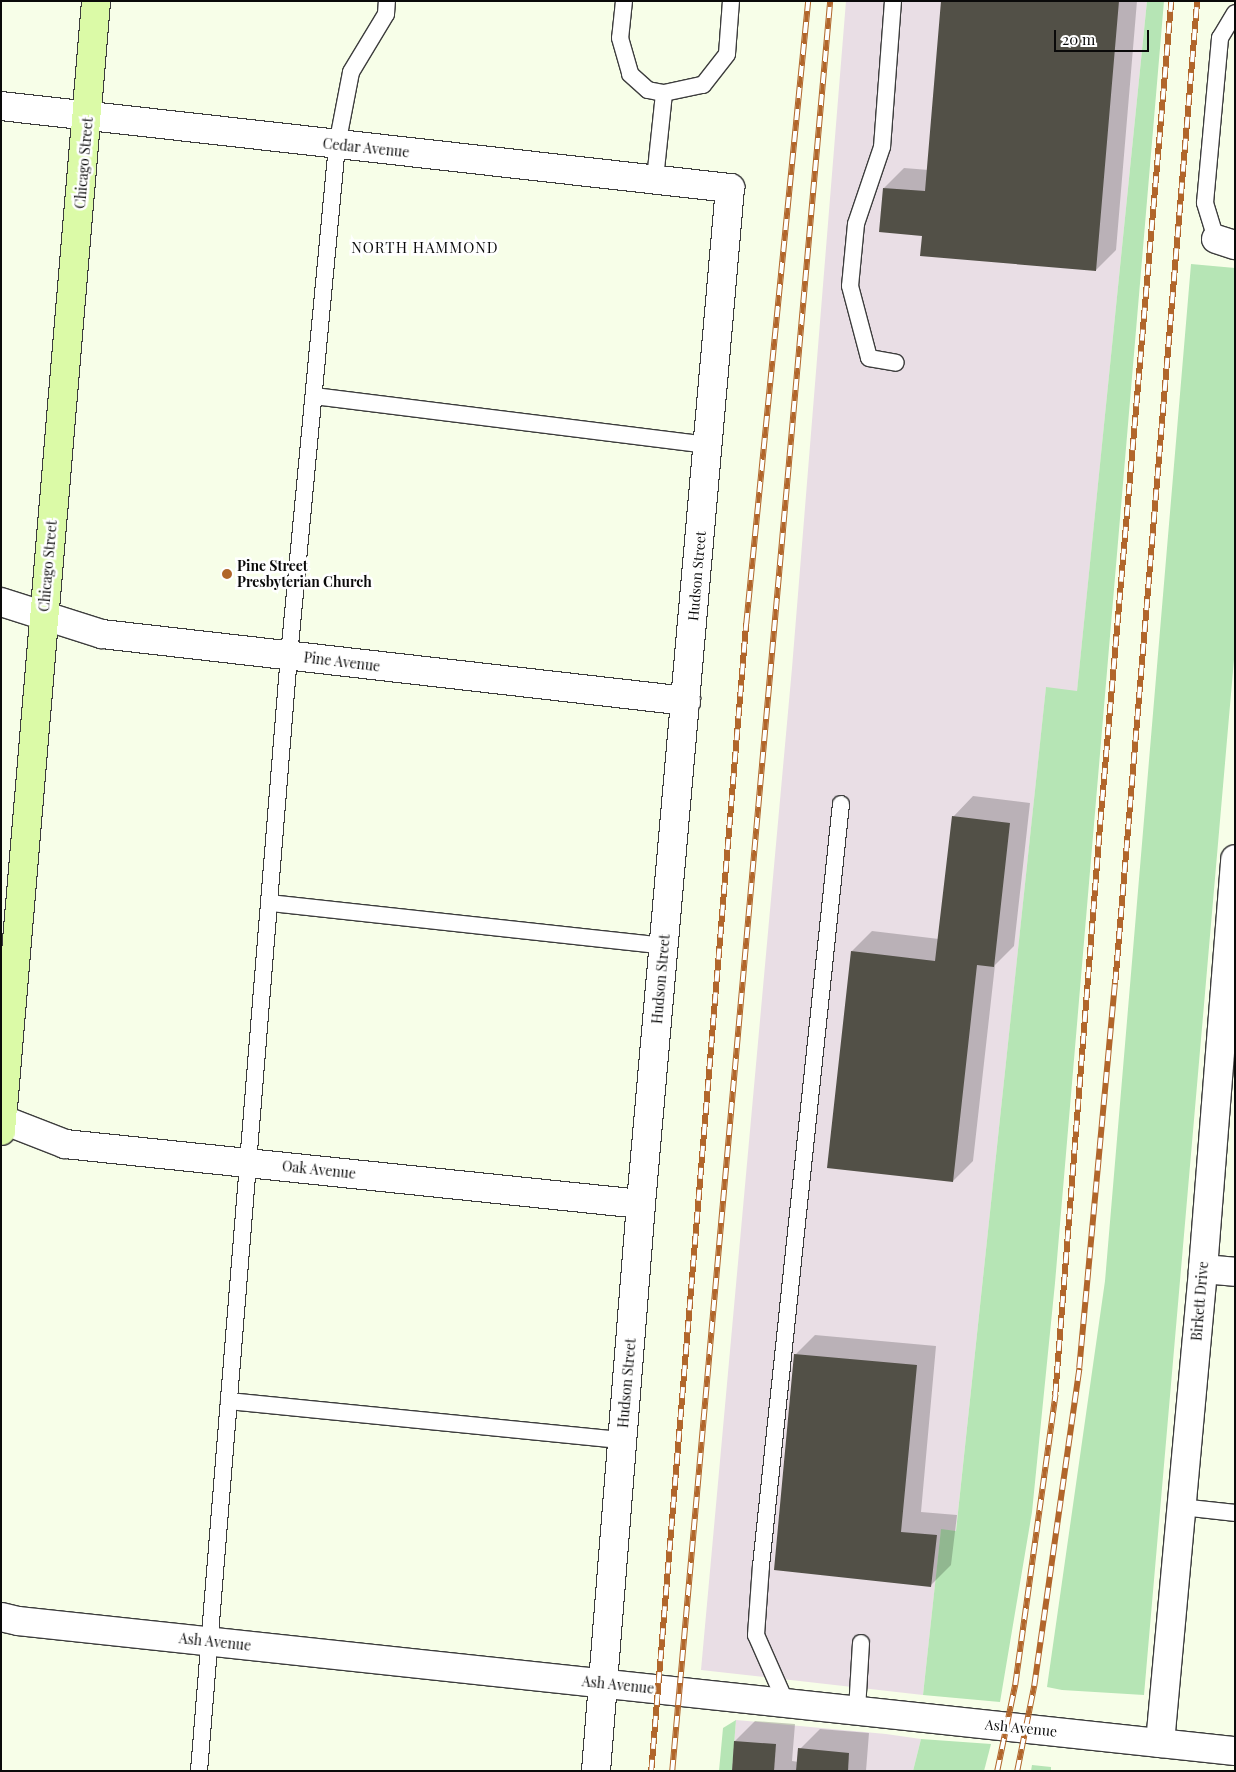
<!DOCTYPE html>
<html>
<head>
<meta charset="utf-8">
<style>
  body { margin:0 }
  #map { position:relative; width:1236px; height:1772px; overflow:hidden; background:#f7fee8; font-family:"Playfair Display",serif }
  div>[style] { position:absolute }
  .industrial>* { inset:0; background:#e9dee5 }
  .green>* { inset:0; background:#b6e5b5 }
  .shadow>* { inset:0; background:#0003 }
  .building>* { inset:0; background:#525047 }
  .roads { filter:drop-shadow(1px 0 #3d3d3d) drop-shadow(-1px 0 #3d3d3d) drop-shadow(0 1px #3d3d3d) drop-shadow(0 -1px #3d3d3d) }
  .lane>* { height:16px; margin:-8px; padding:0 8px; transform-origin:8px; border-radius:8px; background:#fff }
  .street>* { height:28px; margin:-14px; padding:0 14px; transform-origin:14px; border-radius:14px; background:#fff }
  .secondary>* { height:28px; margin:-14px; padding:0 14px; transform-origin:14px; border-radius:14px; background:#dbfaa7 }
  .rail>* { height:5.5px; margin-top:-2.75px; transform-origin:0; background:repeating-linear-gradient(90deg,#fff 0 11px,#b1662b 0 22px); box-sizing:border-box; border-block:1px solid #b1662b }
  .dots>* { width:14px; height:14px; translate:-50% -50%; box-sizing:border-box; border:2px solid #fff; border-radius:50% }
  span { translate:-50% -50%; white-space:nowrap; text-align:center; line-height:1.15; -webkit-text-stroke:5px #fff; paint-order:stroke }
  .street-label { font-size:14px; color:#0a0a0a }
  .poi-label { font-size:14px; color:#0a0a0a; font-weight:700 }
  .left { translate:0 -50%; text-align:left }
  .neighbourhood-label { font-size:15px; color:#0a0a0a; letter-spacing:1px }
  .frame { position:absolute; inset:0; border:2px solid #0a0a0a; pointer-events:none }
  .scale { position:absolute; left:1054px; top:30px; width:95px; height:22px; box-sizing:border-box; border:2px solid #0a0a0a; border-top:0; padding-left:6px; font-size:15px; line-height:18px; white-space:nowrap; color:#0a0a0a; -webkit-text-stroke:4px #fff; paint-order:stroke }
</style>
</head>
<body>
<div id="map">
  <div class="industrial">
    <div style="clip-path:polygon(846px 1px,1147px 1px,1077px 692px,1046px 688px,956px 1531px,941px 1530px,923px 1695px,701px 1670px,792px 668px)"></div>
    <div style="clip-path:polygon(736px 1720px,886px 1734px,921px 1739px,913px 1771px,732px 1771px)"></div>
  </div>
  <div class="green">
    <div style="clip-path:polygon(1147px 1px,1164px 1px,1055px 1283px,1032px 1512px,1000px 1702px,923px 1695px,941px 1529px,956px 1531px,1046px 687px,1077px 691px)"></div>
    <div style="clip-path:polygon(1191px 264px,1235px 268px,1235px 648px,1144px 1695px,1062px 1690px,1047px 1687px,1105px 1281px)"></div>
    <div style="clip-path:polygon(736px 1720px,732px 1771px,719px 1771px,723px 1728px)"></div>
    <div style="clip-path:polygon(921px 1739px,991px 1744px,984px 1771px,913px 1771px)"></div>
    <div style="clip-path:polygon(1032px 1765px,1051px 1767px,1051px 1771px,1031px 1771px)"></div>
  </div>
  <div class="shadow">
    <div style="clip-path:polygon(943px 1px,1137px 1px,1116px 250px,1096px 270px,884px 188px,904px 168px,929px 170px)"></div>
    <div style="clip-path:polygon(973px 796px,1030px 803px,1014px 946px,995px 965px,973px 1161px,953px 1181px,852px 951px,872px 931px,939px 939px,953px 817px)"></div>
    <div style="clip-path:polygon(815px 1335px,936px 1346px,921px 1512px,957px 1515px,951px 1565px,931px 1585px,795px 1355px)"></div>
    <div style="clip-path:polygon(755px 1721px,795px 1724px,792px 1761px,799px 1762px,800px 1749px,820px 1729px,869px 1733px,866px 1771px,733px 1771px,735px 1741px)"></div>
  </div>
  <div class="building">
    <div style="clip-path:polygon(941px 1px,1119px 1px,1096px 271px,920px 256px,922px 236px,879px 232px,883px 188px,925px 191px)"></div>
    <div style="clip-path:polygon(952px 816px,1010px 823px,994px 967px,977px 965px,953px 1182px,827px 1168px,851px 951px,935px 961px)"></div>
    <div style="clip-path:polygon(794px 1354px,917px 1365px,901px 1532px,937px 1535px,931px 1587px,774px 1570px)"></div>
    <div style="clip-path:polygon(734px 1741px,776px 1744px,774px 1771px,732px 1771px)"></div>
    <div style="clip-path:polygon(798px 1748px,849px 1753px,848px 1771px,796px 1771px)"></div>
  </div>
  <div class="roads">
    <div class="lane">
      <div style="left:624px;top:1px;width:37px;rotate:96deg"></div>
      <div style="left:620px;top:38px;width:37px;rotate:74deg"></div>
      <div style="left:630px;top:74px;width:24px;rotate:42deg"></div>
      <div style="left:648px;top:90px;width:16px;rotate:11deg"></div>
      <div style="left:664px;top:93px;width:40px;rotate:-12deg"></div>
      <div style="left:703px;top:85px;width:39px;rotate:-52deg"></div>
      <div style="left:727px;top:54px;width:53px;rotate:-85.7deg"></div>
      <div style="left:893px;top:1px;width:146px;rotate:94.3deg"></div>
      <div style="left:882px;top:147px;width:81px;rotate:108.7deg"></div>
      <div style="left:856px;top:224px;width:62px;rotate:95.5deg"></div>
      <div style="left:850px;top:286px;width:74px;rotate:75.2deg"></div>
      <div style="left:869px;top:358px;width:27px;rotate:10deg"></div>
      <div style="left:655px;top:179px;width:86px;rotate:-84deg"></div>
      <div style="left:1216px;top:239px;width:38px;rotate:-107deg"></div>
      <div style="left:1205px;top:203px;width:166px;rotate:-84.8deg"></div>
      <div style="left:1220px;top:38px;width:29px;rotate:-59deg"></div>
      <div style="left:314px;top:396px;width:397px;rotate:7.1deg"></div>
      <div style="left:270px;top:903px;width:396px;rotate:6.2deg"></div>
      <div style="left:229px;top:1401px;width:395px;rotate:5.7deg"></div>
      <div style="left:1181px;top:1507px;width:54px;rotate:6.3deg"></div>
      <div style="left:786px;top:1703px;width:74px;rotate:-113.8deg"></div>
      <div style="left:756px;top:1635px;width:69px;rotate:-85.9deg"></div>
      <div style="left:761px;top:1566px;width:766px;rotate:-84.01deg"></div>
      <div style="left:857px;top:1710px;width:67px;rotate:-86.6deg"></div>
      <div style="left:199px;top:1771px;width:1119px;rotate:-85.39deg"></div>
      <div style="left:289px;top:656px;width:513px;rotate:-84.63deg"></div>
      <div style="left:337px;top:145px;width:74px;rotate:-79.1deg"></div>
      <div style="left:351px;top:72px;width:68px;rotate:-58.9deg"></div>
      <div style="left:386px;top:14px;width:13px;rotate:-86deg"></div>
    </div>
    <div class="street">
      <div style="left:1px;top:106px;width:734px;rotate:6.42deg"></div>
      <div style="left:730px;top:188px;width:1020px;rotate:95.01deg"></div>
      <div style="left:641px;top:1204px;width:569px;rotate:94.54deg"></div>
      <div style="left:1216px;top:239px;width:20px;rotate:18deg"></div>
      <div style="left:1px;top:602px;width:106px;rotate:17.6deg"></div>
      <div style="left:102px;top:634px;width:588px;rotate:6.54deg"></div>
      <div style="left:1px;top:1119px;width:69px;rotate:21.3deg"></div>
      <div style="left:65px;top:1144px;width:579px;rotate:5.95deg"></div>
      <div style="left:1203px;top:1269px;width:32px;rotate:5deg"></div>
      <div style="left:1px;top:1617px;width:17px;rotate:13deg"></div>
      <div style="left:18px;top:1621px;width:1224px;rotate:6.1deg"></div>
      <div style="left:1160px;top:1743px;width:476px;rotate:-84.8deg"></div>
      <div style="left:1203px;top:1269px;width:411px;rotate:-85.5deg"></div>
    </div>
    <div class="secondary">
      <div style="left:1px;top:1131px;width:1134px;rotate:-85.19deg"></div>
    </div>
  </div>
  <div class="rail">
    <div style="left:651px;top:1771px;width:1151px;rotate:-85.27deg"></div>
    <div style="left:746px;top:624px;width:626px;rotate:-84.32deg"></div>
    <div style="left:672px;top:1771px;width:1777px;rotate:-84.9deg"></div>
    <div style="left:997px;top:1771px;width:88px;rotate:-78.2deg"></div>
    <div style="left:1015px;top:1685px;width:293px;rotate:-82.1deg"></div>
    <div style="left:1055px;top:1395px;width:574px;rotate:-85.5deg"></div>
    <div style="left:1100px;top:823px;width:825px;rotate:-85.06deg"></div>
    <div style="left:1017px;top:1771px;width:87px;rotate:-78.7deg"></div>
    <div style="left:1034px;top:1686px;width:321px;rotate:-81.9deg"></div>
    <div style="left:1079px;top:1368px;width:387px;rotate:-84.7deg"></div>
    <div style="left:1115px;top:983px;width:985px;rotate:-85.23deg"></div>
  </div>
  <div class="dots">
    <div style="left:227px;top:574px;background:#b1662b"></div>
  </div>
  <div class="street-label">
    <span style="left:366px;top:148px;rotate:6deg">Cedar Avenue</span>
    <span style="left:84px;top:163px;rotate:-85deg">Chicago Street</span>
    <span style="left:48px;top:566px;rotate:-85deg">Chicago Street</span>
    <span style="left:697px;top:576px;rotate:-85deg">Hudson Street</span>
    <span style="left:342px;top:662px;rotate:7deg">Pine Avenue</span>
    <span style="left:661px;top:979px;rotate:-85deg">Hudson Street</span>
    <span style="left:319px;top:1170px;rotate:6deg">Oak Avenue</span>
    <span style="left:1200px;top:1301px;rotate:-85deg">Birkett Drive</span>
    <span style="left:627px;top:1383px;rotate:-85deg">Hudson Street</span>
    <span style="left:215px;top:1642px;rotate:6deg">Ash Avenue</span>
    <span style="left:618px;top:1685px;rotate:6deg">Ash Avenue</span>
    <span style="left:1021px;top:1728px;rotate:6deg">Ash Avenue</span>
  </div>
  <div class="poi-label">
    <span class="left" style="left:237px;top:574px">Pine Street<br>Presbyterian Church</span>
  </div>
  <div class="neighbourhood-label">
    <span style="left:425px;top:248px">NORTH HAMMOND</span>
  </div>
  <div class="frame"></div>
  <div class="scale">20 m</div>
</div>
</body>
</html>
